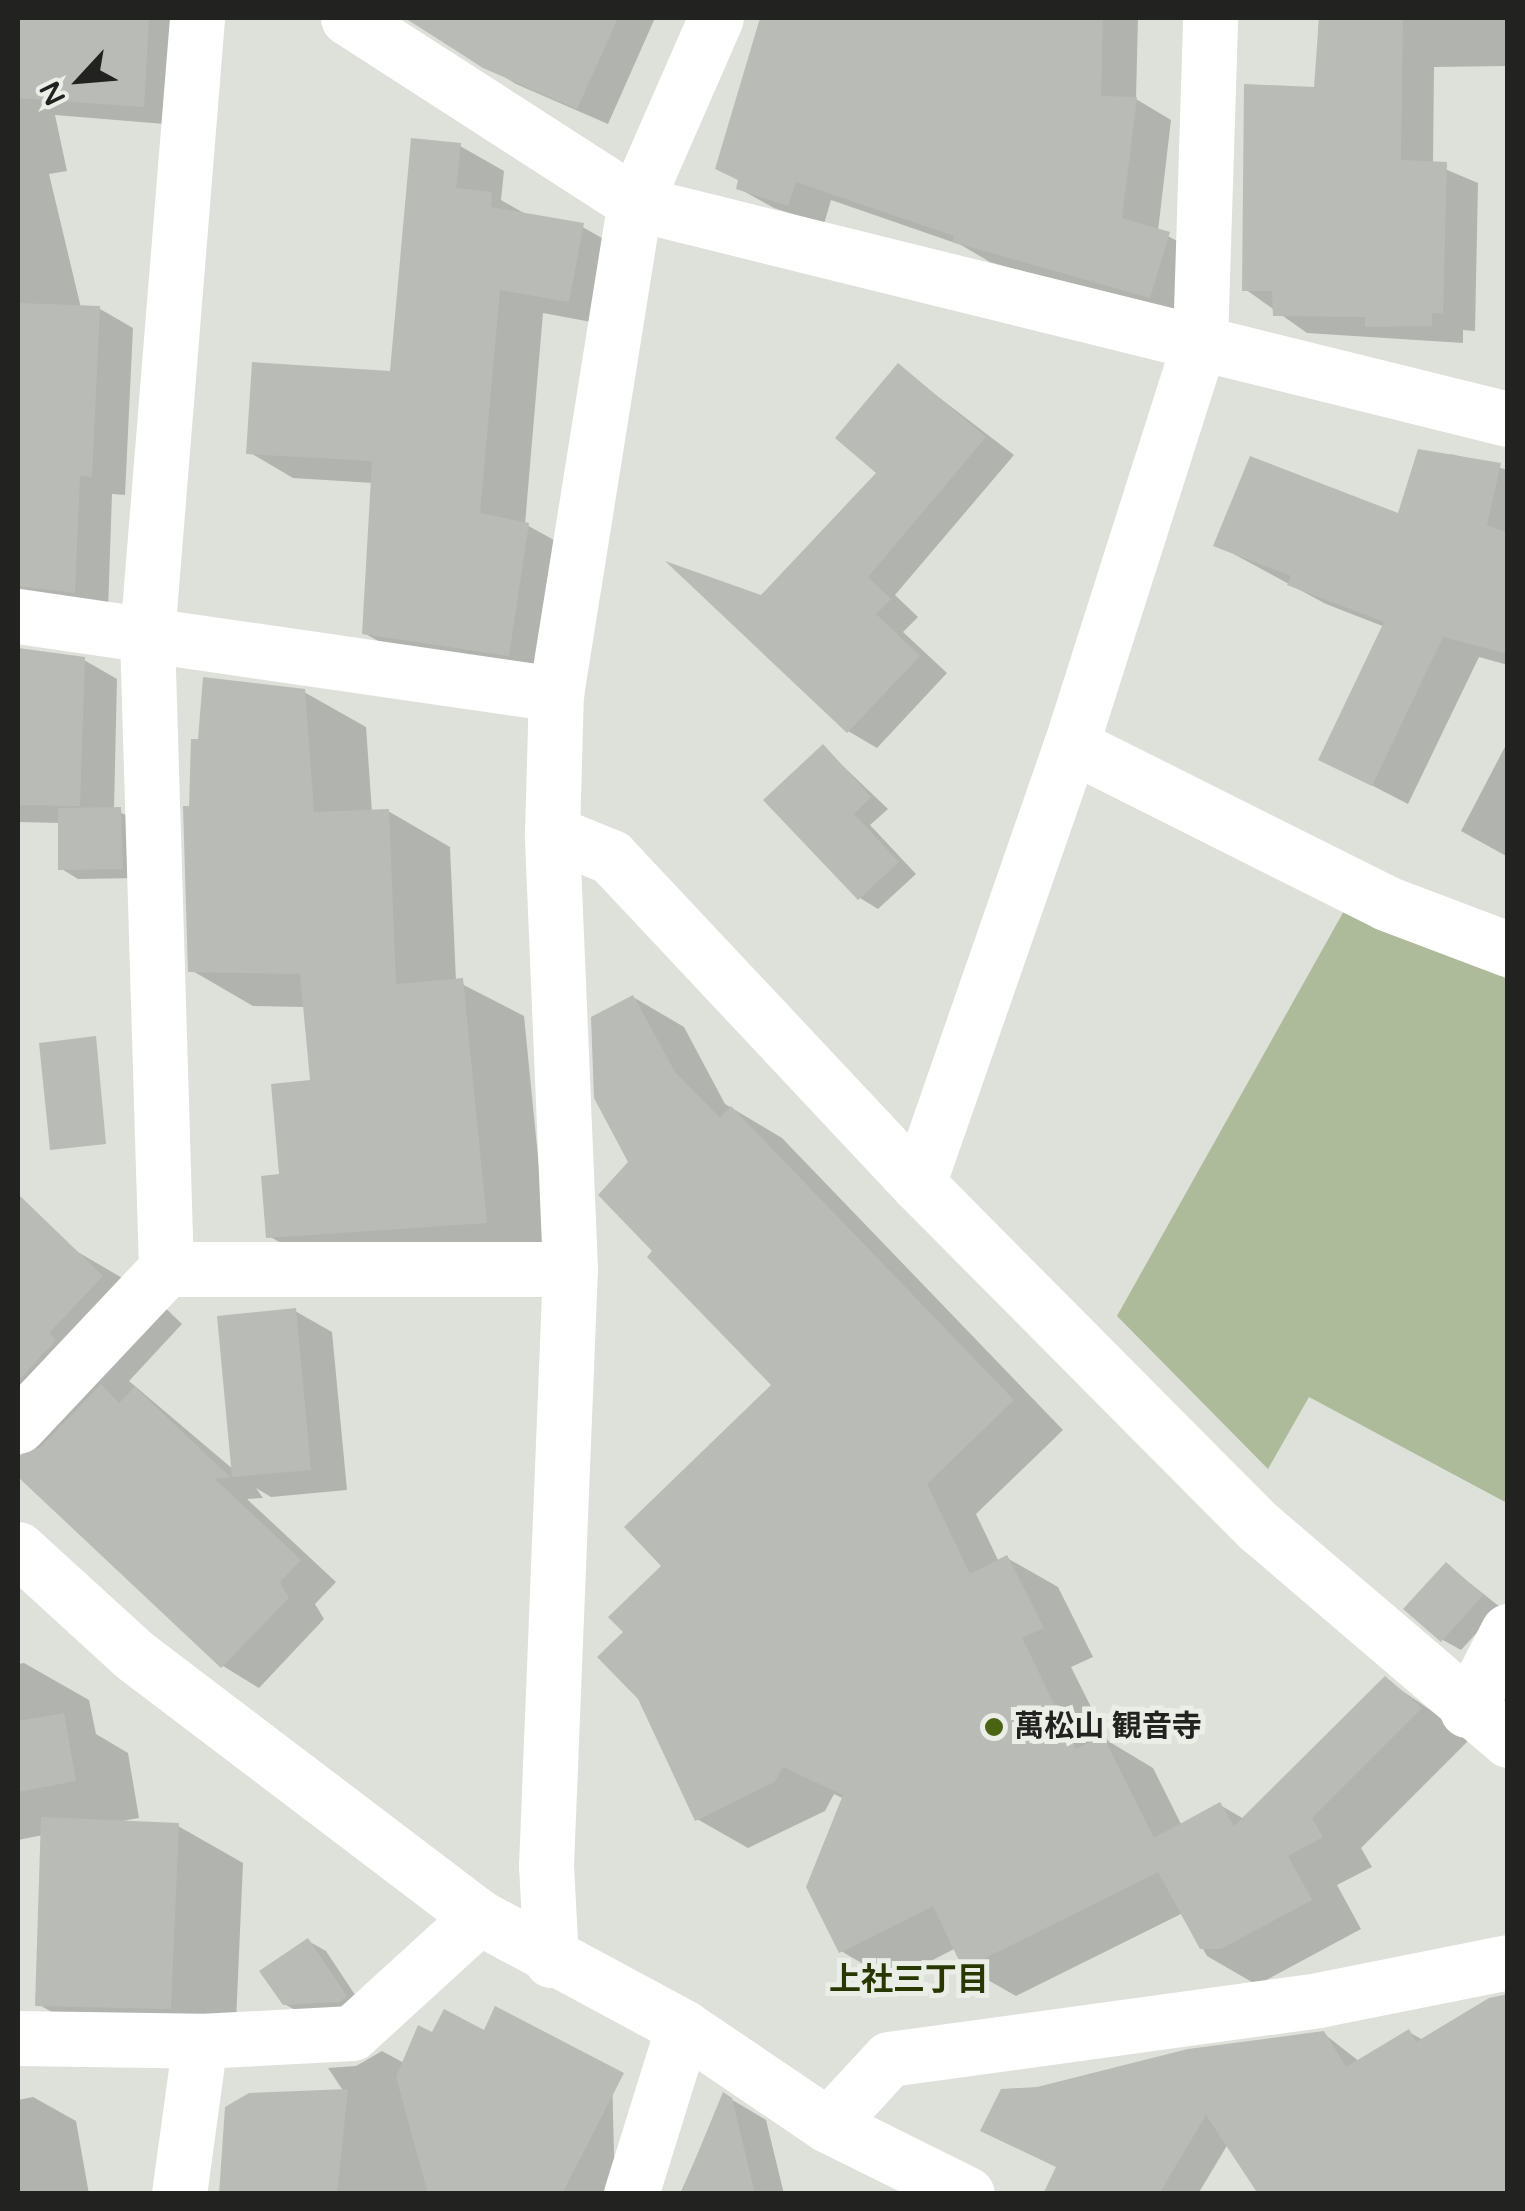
<!DOCTYPE html>
<html>
<head>
<meta charset="utf-8">
<style>
  body { margin:0 }
  #map { position:relative; width:1525px; height:2211px; overflow:hidden; background:#dee0da; font-family:"Varela Round","Noto Sans JP",sans-serif }
  div>[style] { position:absolute }
  .green>* { inset:0; background:#adbb9a }
  .shadow>* { inset:0; background:#0003 }
  .building>* { inset:0; background:#b9bcb6 }
  .minor>* { height:55px; margin:-27.5px; padding:0 27.5px; transform-origin:27.5px; border-radius:27.5px; background:#fff }
  .dots>* { width:28px; height:28px; translate:-50% -50%; box-sizing:border-box; border:5px solid #ebeee7; border-radius:50% }
  span { translate:-50% -50%; white-space:nowrap; text-align:center; line-height:1.15; -webkit-text-stroke:10px #ebeee7; paint-order:stroke }
  .poi-label { font-size:30px; color:#222321; font-weight:700 }
  .left { translate:0 -50%; text-align:left }
  .neighbourhood-label { font-size:32px; color:#283800; font-weight:700 }
  .frame { position:absolute; inset:0; border:20px solid #222321; pointer-events:none }
  .north { position:absolute; left:30px; top:30px; width:100px; height:100px; -webkit-text-stroke:8px #ebeee7; paint-order:stroke; rotate:244deg; font-size:28px; font-weight:700; line-height:40px; text-align:center; color:#222321 }
  .north::after { content:''; display:block; margin:auto; width:35px; height:45px; background:#222321; clip-path:polygon(50% 0,100% 100%,50% 72%,0 100%) }
</style>
</head>
<body>
<div id="map">
  <div class="green">
    <div style="clip-path:polygon(1349px 902px,1507px 979px,1507px 1503px,1309px 1397px,1268px 1469px,1117px 1316px)"></div>
  </div>
  <div class="shadow">
    <div style="clip-path:polygon(18px 18px,183px 18px,177px 125px,55px 115px,67px 171px,49px 174px,81px 308px,100px 309px,133px 328px,125px 495px,112px 494px,108px 610px,48px 604px,18px 589px)"></div>
    <div style="clip-path:polygon(454px 18px,655px 18px,608px 124px,516px 84px,444px 40px)"></div>
    <div style="clip-path:polygon(775px 18px,1138px 18px,1136px 99px,1171px 120px,1158px 231px,1204px 255px,1185px 317px,990px 262px,961px 245px,831px 200px,824px 224px,774px 208px,738px 188px,740px 181px,718px 168px)"></div>
    <div style="clip-path:polygon(1319px 18px,1508px 18px,1508px 66px,1434px 67px,1433px 164px,1478px 183px,1475px 331px,1463px 330px,1463px 343px,1307px 333px,1245px 289px,1316px 90px)"></div>
    <div style="clip-path:polygon(460px 146px,504px 171px,501px 200px,529px 216px,579px 225px,623px 250px,613px 326px,543px 313px,525px 524px,572px 550px,553px 679px,408px 658px,364px 633px,373px 483px,293px 478px,249px 452px,392px 373px)"></div>
    <div style="clip-path:polygon(898px 366px,1014px 455px,895px 595px,918px 617px,903px 632px,947px 673px,877px 748px,848px 731px,761px 598px,880px 472px)"></div>
    <div style="clip-path:polygon(1451px 454px,1508px 470px,1508px 665px,1479px 657px,1408px 804px,1321px 759px,1385px 627px,1326px 604px,1217px 545px,1399px 517px)"></div>
    <div style="clip-path:polygon(18px 650px,84px 660px,117px 679px,114px 810px,138px 820px,140px 878px,78px 879px,60px 868px,61px 823px,18px 822px)"></div>
    <div style="clip-path:polygon(304px 692px,366px 727px,372px 812px,388px 811px,450px 847px,456px 981px,524px 1016px,548px 1258px,331px 1272px,269px 1236px,313px 1082px,305px 1007px,253px 1006px,191px 970px,191px 809px)"></div>
    <div style="clip-path:polygon(1508px 741px,1508px 857px,1461px 831px)"></div>
    <div style="clip-path:polygon(823px 747px,888px 809px,870px 825px,916px 874px,878px 909px,860px 898px,767px 800px)"></div>
    <div style="clip-path:polygon(633px 997px,684px 1027px,725px 1104px,782px 1138px,1063px 1430px,976px 1514px,999px 1562px,1007px 1558px,1058px 1587px,1093px 1657px,1071px 1667px,1108px 1741px,1153px 1768px,1182px 1826px,1220px 1805px,1244px 1819px,1385px 1679px,1471px 1738px,1361px 1848px,1372px 1867px,1337px 1885px,1361px 1929px,1257px 1985px,1207px 1956px,1183px 1913px,1016px 1996px,965px 1967px,956px 1948px,892px 1981px,841px 1951px,844px 1799px,834px 1794px,825px 1811px,748px 1848px,697px 1819px,665px 1566px,775px 1385px,656px 1251px,632px 1162px)"></div>
    <div style="clip-path:polygon(71px 1248px,153px 1296px,182px 1324px,129px 1381px,234px 1470px,295px 1311px,332px 1332px,347px 1490px,271px 1497px,256px 1488px,263px 1498px,247px 1499px,336px 1582px,315px 1604px,324px 1619px,259px 1688px,223px 1666px,18px 1473px,29px 1472px,18px 1458px,31px 1459px,18px 1451px,18px 1251px)"></div>
    <div style="clip-path:polygon(1447px 1565px,1500px 1607px,1461px 1650px,1443px 1640px)"></div>
    <div style="clip-path:polygon(24px 1663px,89px 1700px,96px 1734px,128px 1753px,139px 1818px,122px 1821px,178px 1826px,243px 1863px,235px 2045px,103px 2042px,38px 2004px,43px 1835px,18px 1840px,18px 1664px)"></div>
    <div style="clip-path:polygon(308px 1941px,326px 1951px,363px 2007px,303px 2014px,284px 2004px)"></div>
    <div style="clip-path:polygon(1409px 2032px,1423px 2040px,1228px 2144px,1198px 2194px,1112px 2194px,983px 2130px,1037px 2090px,1323px 2033px,1360px 2062px)"></div>
    <div style="clip-path:polygon(485px 2033px,612px 2073px,615px 2194px,222px 2194px,344px 2092px,328px 2068px,356px 2066px,382px 2051px,404px 2063px,433px 2035px)"></div>
    <div style="clip-path:polygon(724px 2095px,766px 2120px,784px 2194px,680px 2194px)"></div>
    <div style="clip-path:polygon(33px 2097px,76px 2121px,89px 2194px,18px 2194px,18px 2100px)"></div>
  </div>
  <div class="building">
    <div style="clip-path:polygon(18px 18px,149px 18px,144px 107px,18px 98px)"></div>
    <div style="clip-path:polygon(405px 18px,618px 18px,577px 109px,483px 68px)"></div>
    <div style="clip-path:polygon(760px 18px,1103px 18px,1101px 96px,1137px 97px,1122px 218px,1170px 232px,1150px 298px,952px 242px,954px 236px,796px 182px,788px 206px,736px 189px,738px 180px,715px 169px)"></div>
    <div style="clip-path:polygon(1319px 18px,1403px 18px,1401px 160px,1447px 162px,1443px 314px,1432px 313px,1432px 326px,1365px 327px,1365px 317px,1273px 316px,1272px 291px,1242px 291px,1244px 84px,1314px 87px)"></div>
    <div style="clip-path:polygon(411px 138px,461px 143px,456px 188px,492px 192px,491px 207px,584px 223px,569px 302px,500px 290px,480px 513px,529px 523px,509px 656px,362px 634px,372px 461px,246px 454px,252px 362px,390px 371px)"></div>
    <div style="clip-path:polygon(18px 303px,100px 306px,92px 477px,80px 476px,75px 593px,18px 586px)"></div>
    <div style="clip-path:polygon(898px 363px,986px 437px,868px 577px,891px 599px,876px 614px,920px 656px,847px 733px,665px 561px,761px 595px,876px 473px,835px 438px)"></div>
    <div style="clip-path:polygon(1418px 449px,1501px 463px,1487px 525px,1508px 533px,1508px 654px,1443px 637px,1372px 786px,1318px 760px,1384px 622px,1287px 585px,1291px 576px,1213px 546px,1250px 456px,1398px 513px)"></div>
    <div style="clip-path:polygon(18px 648px,85px 657px,80px 806px,18px 805px)"></div>
    <div style="clip-path:polygon(203px 677px,305px 689px,314px 812px,389px 809px,396px 984px,463px 978px,487px 1223px,266px 1238px,261px 1176px,279px 1174px,271px 1084px,310px 1080px,300px 974px,188px 972px,183px 806px,189px 806px,191px 739px,198px 739px)"></div>
    <div style="clip-path:polygon(823px 744px,871px 797px,854px 814px,899px 862px,858px 900px,763px 800px)"></div>
    <div style="clip-path:polygon(121px 807px,123px 869px,58px 870px,58px 808px)"></div>
    <div style="clip-path:polygon(633px 995px,675px 1072px,720px 1118px,731px 1106px,1014px 1400px,927px 1484px,970px 1574px,1007px 1555px,1044px 1628px,1022px 1638px,1076px 1749px,1103px 1736px,1154px 1838px,1220px 1802px,1234px 1826px,1385px 1676px,1422px 1708px,1312px 1818px,1323px 1837px,1288px 1856px,1312px 1900px,1221px 1949px,1200px 1949px,1158px 1872px,963px 1969px,933px 1906px,839px 1953px,806px 1887px,843px 1795px,783px 1767px,775px 1782px,695px 1821px,638px 1699px,597px 1657px,623px 1632px,608px 1617px,661px 1566px,624px 1527px,771px 1385px,647px 1257px,652px 1251px,598px 1195px,628px 1162px,594px 1098px,591px 1017px)"></div>
    <div style="clip-path:polygon(96px 1036px,106px 1144px,50px 1150px,39px 1043px)"></div>
    <div style="clip-path:polygon(18px 1194px,103px 1276px,49px 1333px,56px 1340px,18px 1381px)"></div>
    <div style="clip-path:polygon(296px 1308px,311px 1470px,232px 1477px,217px 1316px)"></div>
    <div style="clip-path:polygon(101px 1384px,119px 1403px,135px 1387px,230px 1477px,215px 1479px,301px 1560px,280px 1582px,289px 1598px,221px 1668px,18px 1477px,18px 1456px,41px 1447px)"></div>
    <div style="clip-path:polygon(1446px 1562px,1483px 1595px,1441px 1642px,1403px 1609px)"></div>
    <div style="clip-path:polygon(64px 1713px,76px 1781px,18px 1792px,18px 1721px)"></div>
    <div style="clip-path:polygon(41px 1817px,179px 1823px,171px 2009px,35px 2006px)"></div>
    <div style="clip-path:polygon(308px 1938px,347px 1996px,339px 2002px,283px 2005px,259px 1971px)"></div>
    <div style="clip-path:polygon(1508px 1994px,1508px 2194px,1258px 2194px,1206px 2115px,1159px 2194px,1043px 2194px,1056px 2167px,980px 2131px,1001px 2089px,1037px 2087px,1188px 2049px,1324px 2031px,1346px 2067px,1409px 2029px,1416px 2042px,1489px 1998px)"></div>
    <div style="clip-path:polygon(495px 2006px,624px 2073px,562px 2194px,428px 2194px,396px 2077px,418px 2025px,432px 2032px,444px 2009px,484px 2030px)"></div>
    <div style="clip-path:polygon(348px 2089px,337px 2194px,219px 2194px,225px 2107px,249px 2093px)"></div>
    <div style="clip-path:polygon(723px 2092px,732px 2098px,755px 2194px,681px 2194px)"></div>
  </div>
  <div class="minor">
    <div style="left:348px;top:18px;width:341px;rotate:32.8deg"></div>
    <div style="left:635px;top:203px;width:899px;rotate:13.9deg"></div>
    <div style="left:18px;top:616px;width:544px;rotate:8.25deg"></div>
    <div style="left:1071px;top:745px;width:352px;rotate:26.6deg"></div>
    <div style="left:1386px;top:903px;width:130px;rotate:20.7deg"></div>
    <div style="left:552px;top:833px;width:64px;rotate:22.1deg"></div>
    <div style="left:611px;top:857px;width:449px;rotate:46.8deg"></div>
    <div style="left:918px;top:1184px;width:484px;rotate:45.2deg"></div>
    <div style="left:1259px;top:1527px;width:328px;rotate:40.5deg"></div>
    <div style="left:918px;top:1184px;width:465px;rotate:-70.8deg"></div>
    <div style="left:1071px;top:745px;width:423px;rotate:-72.3deg"></div>
    <div style="left:1200px;top:342px;width:324px;rotate:-88.2deg"></div>
    <div style="left:166px;top:1269px;width:633px;rotate:-91.72deg"></div>
    <div style="left:147px;top:636px;width:620px;rotate:-85.37deg"></div>
    <div style="left:18px;top:1426px;width:216px;rotate:-46.7deg"></div>
    <div style="left:166px;top:1269px;width:404px"></div>
    <div style="left:18px;top:1549px;width:157px;rotate:42.4deg"></div>
    <div style="left:134px;top:1655px;width:433px;rotate:37.2deg"></div>
    <div style="left:479px;top:1917px;width:232px;rotate:28.3deg"></div>
    <div style="left:683px;top:2027px;width:175px;rotate:34.1deg"></div>
    <div style="left:828px;top:2125px;width:155px;rotate:26.4deg"></div>
    <div style="left:1467px;top:1710px;width:89px;rotate:-62.6deg"></div>
    <div style="left:551px;top:1960px;width:94px;rotate:-93deg"></div>
    <div style="left:546px;top:1866px;width:597px;rotate:-87.7deg"></div>
    <div style="left:570px;top:1269px;width:436px;rotate:-92.4deg"></div>
    <div style="left:552px;top:833px;width:139px;rotate:-88.4deg"></div>
    <div style="left:556px;top:694px;width:497px;rotate:-80.9deg"></div>
    <div style="left:635px;top:203px;width:202px;rotate:-66.4deg"></div>
    <div style="left:18px;top:2038px;width:182px;rotate:0.9deg"></div>
    <div style="left:200px;top:2041px;width:152px;rotate:-3deg"></div>
    <div style="left:352px;top:2033px;width:172px;rotate:-42.4deg"></div>
    <div style="left:828px;top:2125px;width:90px;rotate:-47.3deg"></div>
    <div style="left:889px;top:2059px;width:433px;rotate:-7.8deg"></div>
    <div style="left:1318px;top:2000px;width:194px;rotate:-11.3deg"></div>
    <div style="left:179px;top:2194px;width:154px;rotate:-82.2deg"></div>
    <div style="left:631px;top:2194px;width:175px;rotate:-72.7deg"></div>
  </div>
  <div class="dots">
    <div style="left:994px;top:1727px;background:#4b6414"></div>
  </div>
  <div class="poi-label">
    <span class="left" style="left:1014px;top:1727px">萬松山 観音寺</span>
  </div>
  <div class="neighbourhood-label">
    <span style="left:909px;top:1980px">上社三丁目</span>
  </div>
  <div class="frame"></div>
  <div class="north">N</div>
</div>
</body>
</html>
